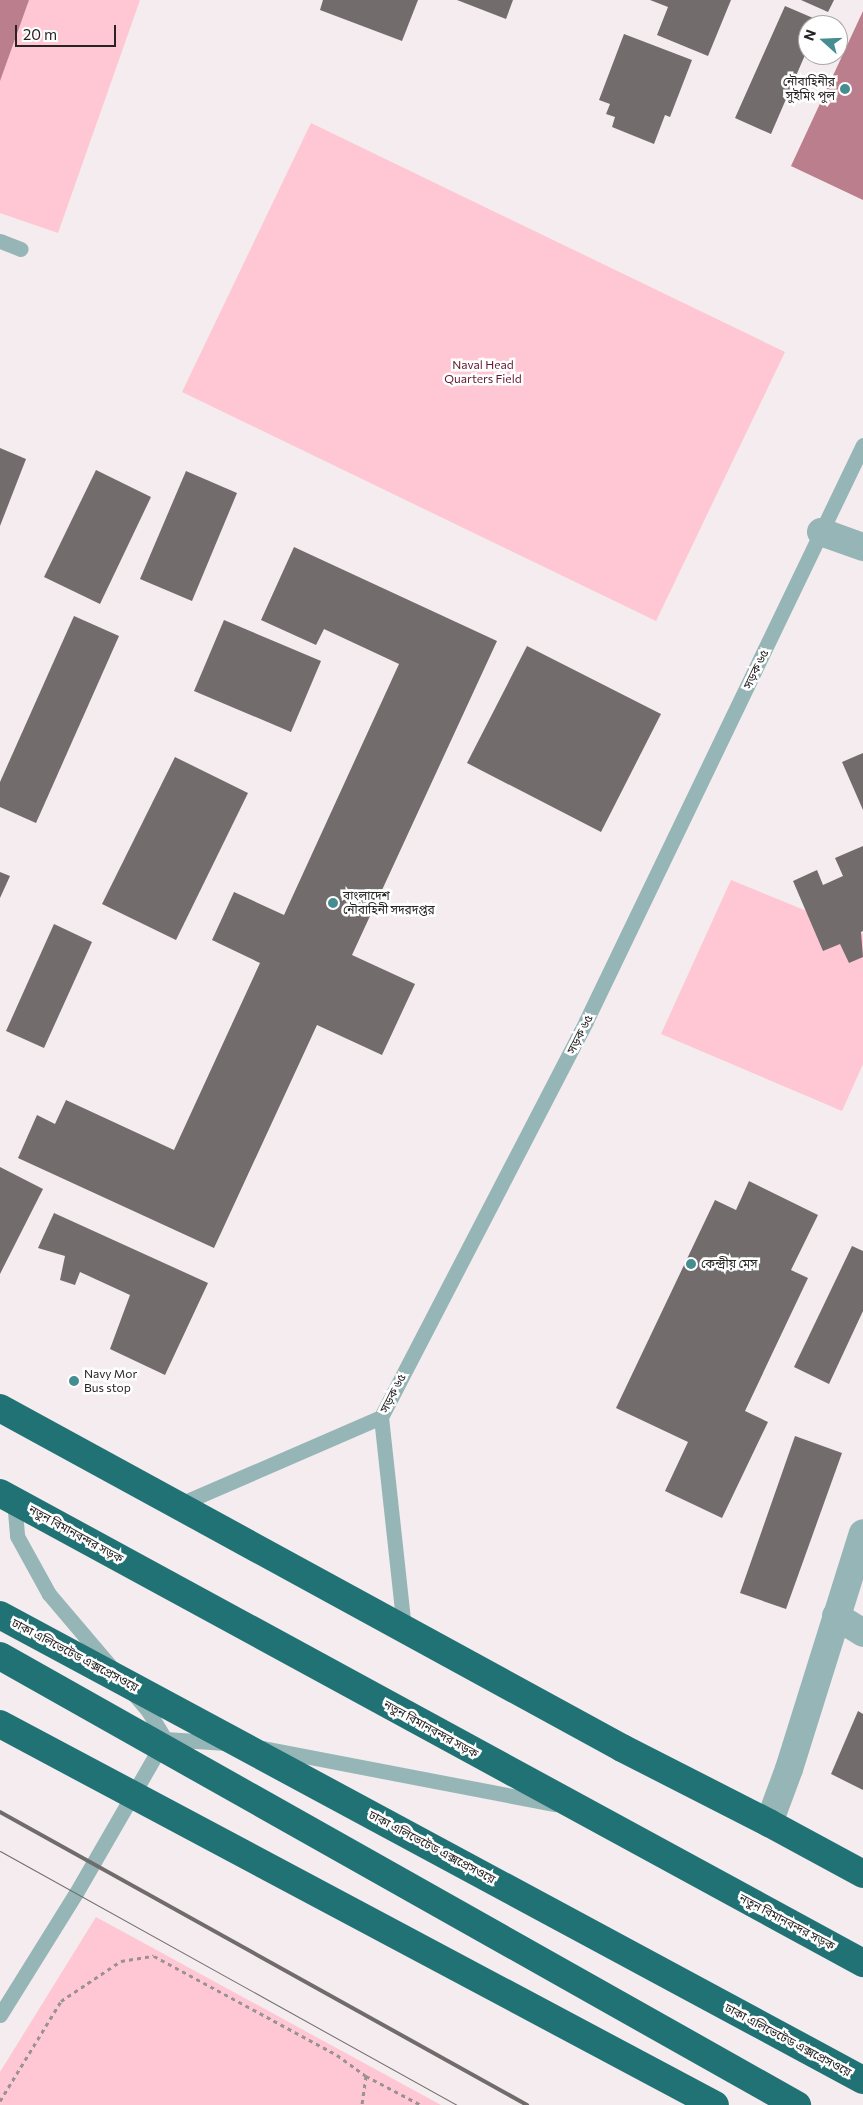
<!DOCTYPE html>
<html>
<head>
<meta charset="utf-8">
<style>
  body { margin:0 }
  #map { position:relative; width:863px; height:2105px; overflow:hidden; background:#f4ecee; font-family:Commissioner,"Noto Sans Bengali",sans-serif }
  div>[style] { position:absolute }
  .green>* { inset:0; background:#fec7d3 }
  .water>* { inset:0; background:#ba7e8c }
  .building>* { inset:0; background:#726c6d }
  .path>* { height:3px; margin-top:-1.5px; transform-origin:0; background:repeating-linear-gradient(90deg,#989293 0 4px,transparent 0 8px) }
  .lane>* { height:15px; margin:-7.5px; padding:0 7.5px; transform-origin:7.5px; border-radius:7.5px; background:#96b5b6 }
  .street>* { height:28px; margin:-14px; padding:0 14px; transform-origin:14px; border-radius:14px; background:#96b5b6 }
  .highway>* { height:28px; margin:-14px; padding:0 14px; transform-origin:14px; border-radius:14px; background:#207275 }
  .tram>* { height:1px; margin:-0.5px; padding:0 0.5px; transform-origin:0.5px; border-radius:0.5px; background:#706c6c }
  .rail>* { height:4px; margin:-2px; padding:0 2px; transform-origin:2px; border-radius:2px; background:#706c6c }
  .highway-bridge>* { height:28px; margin:-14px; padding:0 14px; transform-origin:14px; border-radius:14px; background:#207275 }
  .dots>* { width:14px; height:14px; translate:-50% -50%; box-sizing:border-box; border:2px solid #fff; border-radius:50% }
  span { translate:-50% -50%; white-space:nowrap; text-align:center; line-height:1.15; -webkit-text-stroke:5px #fff; paint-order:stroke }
  .poi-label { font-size:12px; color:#272424 }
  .right { translate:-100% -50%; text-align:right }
  .left { translate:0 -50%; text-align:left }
  .park-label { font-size:12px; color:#611831 }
  .street-label { font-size:12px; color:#272424 }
  .north { position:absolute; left:798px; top:15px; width:50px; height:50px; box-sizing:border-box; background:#fff; border:1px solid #a9a7a7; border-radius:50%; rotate:290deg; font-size:14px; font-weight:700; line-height:20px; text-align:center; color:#272424 }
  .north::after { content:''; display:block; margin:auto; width:18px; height:22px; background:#458d90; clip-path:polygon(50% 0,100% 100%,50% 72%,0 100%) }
  .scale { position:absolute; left:15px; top:25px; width:101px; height:22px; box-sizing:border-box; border:2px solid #272424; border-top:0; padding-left:6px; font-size:15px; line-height:18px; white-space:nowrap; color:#272424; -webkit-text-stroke:4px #fff; paint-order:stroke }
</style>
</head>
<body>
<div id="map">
  <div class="green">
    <div style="clip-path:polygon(0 0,140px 0,58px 233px,0 213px)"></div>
    <div style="clip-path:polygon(311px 123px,785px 352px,656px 621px,182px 392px)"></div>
    <div style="clip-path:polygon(731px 880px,863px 934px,863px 1064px,842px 1111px,661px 1034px)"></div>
    <div style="clip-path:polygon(96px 1917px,441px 2105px,0 2105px,0 2072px)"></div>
  </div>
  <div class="water">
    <div style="clip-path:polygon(0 0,29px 0,0 81px)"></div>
    <div style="clip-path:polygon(863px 11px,863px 200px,791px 166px)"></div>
  </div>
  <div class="building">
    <div style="clip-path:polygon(323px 0,418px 0,402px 41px,320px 10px)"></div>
    <div style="clip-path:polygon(457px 0,513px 0,506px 19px)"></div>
    <div style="clip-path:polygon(650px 0,731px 0,708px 56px,657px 35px,668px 7px)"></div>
    <div style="clip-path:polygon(801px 0,834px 0,828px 12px)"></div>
    <div style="clip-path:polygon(785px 6px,820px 21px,818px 25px,808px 25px,808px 48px,771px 134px,735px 118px)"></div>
    <div style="clip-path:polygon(624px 34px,692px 60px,670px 117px,665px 115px,654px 144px,612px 127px,615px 117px,606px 114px,610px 104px,599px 100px)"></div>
    <div style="clip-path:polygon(0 448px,26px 459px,0 526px)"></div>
    <div style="clip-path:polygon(96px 470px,151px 497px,100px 604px,44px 577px)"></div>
    <div style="clip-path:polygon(186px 471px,237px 493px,192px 601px,140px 579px)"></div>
    <div style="clip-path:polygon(294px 547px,497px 641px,352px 955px,415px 984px,382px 1055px,317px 1025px,214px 1248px,18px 1158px,37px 1115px,55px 1124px,66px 1100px,174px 1150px,260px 963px,212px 940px,234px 892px,284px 915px,399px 664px,324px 629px,316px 645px,261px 620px)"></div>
    <div style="clip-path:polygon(74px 616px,119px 636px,36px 823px,0 807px,0 782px)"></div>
    <div style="clip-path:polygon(224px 620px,321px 661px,291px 732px,194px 691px)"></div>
    <div style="clip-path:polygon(527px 646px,661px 714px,601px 832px,467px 763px)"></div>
    <div style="clip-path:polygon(863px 753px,863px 810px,842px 762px)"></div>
    <div style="clip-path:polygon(175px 757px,248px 793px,176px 940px,102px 904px)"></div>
    <div style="clip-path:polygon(863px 846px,863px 931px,861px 932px,863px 957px,849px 963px,840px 944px,823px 951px,793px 881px,817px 870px,823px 885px,843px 876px,835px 858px)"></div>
    <div style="clip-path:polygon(0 872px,10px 876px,0 898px)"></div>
    <div style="clip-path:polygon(54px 924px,92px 942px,44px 1048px,6px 1031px)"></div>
    <div style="clip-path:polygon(0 1167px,43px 1189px,0 1274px)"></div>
    <div style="clip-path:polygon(749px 1181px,818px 1215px,791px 1270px,808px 1278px,745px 1411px,768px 1422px,722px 1518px,665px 1491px,688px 1442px,616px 1408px,715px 1200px,736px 1210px)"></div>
    <div style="clip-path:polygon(54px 1213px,208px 1283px,165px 1375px,110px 1349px,130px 1295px,80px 1272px,75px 1285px,60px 1280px,65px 1256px,38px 1248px)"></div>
    <div style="clip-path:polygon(852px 1246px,863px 1251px,863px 1311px,829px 1384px,794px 1367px)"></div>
    <div style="clip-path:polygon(795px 1436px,842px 1453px,786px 1609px,740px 1593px)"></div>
    <div style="clip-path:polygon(858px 1711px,863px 1714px,863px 1790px,831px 1774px)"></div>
  </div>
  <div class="path">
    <div style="left:366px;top:2076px;width:62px;rotate:27.8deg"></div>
    <div style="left:0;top:2101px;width:117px;rotate:-58.6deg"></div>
    <div style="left:61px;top:2001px;width:72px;rotate:-33.7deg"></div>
    <div style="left:121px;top:1961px;width:33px;rotate:-9deg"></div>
    <div style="left:154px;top:1956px;width:208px;rotate:28.4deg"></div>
    <div style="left:337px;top:2055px;width:36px;rotate:36deg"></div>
    <div style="left:366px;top:2076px;width:29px;rotate:98deg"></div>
  </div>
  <div class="lane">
    <div style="left:0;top:241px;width:22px;rotate:21deg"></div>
    <div style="left:381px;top:1417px;width:213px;rotate:83.8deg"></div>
    <div style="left:14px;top:1500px;width:36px;rotate:85deg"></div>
    <div style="left:17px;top:1536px;width:66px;rotate:61.1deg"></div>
    <div style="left:49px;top:1594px;width:96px;rotate:49.7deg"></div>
    <div style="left:178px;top:1505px;width:221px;rotate:-23.4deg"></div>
    <div style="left:381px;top:1417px;width:446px;rotate:-62.6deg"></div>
    <div style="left:586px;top:1021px;width:639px;rotate:-64.32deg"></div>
    <div style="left:165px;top:1739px;width:61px;rotate:3.8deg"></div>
    <div style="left:263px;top:1748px;width:297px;rotate:10.9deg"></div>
    <div style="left:0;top:2015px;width:144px;rotate:-58.1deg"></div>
    <div style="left:76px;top:1893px;width:178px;rotate:-60deg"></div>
    <div style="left:165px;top:1739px;width:31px;rotate:-121deg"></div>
    <div style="left:149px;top:1712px;width:23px;rotate:-130deg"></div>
  </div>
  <div class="street">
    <div style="left:821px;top:532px;width:45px;rotate:19.7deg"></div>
    <div style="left:836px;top:1616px;width:32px;rotate:32deg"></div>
    <div style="left:769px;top:1823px;width:58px;rotate:-69.7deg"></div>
    <div style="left:789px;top:1769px;width:247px;rotate:-72.6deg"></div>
  </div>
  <div class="highway">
    <div style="left:0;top:1408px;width:709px;rotate:28.66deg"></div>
    <div style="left:622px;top:1748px;width:165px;rotate:27deg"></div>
    <div style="left:769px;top:1823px;width:107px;rotate:28.5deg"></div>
    <div style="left:0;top:1493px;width:983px;rotate:28.57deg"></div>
  </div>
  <div class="tram">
    <div style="left:0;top:1851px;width:523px;rotate:29.07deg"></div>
  </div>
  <div class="rail">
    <div style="left:0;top:1812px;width:603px;rotate:29.07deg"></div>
  </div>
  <div class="highway-bridge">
    <div style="left:0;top:1615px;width:980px;rotate:28.32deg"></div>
    <div style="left:0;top:1656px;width:915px;rotate:29.4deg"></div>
    <div style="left:0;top:1724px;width:810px;rotate:28.05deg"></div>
  </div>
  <div class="dots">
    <div style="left:845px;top:89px;background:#458d90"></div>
    <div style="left:333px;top:903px;background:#458d90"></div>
    <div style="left:691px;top:1264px;background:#458d90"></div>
    <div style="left:74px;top:1381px;background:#458d90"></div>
  </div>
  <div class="poi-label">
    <span class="right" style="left:835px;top:89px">নৌবাহিনীর<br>সুইমিং পুল</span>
    <span class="left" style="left:343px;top:903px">বাংলাদেশ<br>নৌবাহিনী সদরদপ্তর</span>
    <span class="left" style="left:701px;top:1264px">কেন্দ্রীয় মেস</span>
    <span class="left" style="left:84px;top:1381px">Navy Mor<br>Bus stop</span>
  </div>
  <div class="park-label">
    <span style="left:483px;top:372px">Naval Head<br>Quarters Field</span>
  </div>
  <div class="street-label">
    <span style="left:756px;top:669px;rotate:-64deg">সড়ক ৬৫</span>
    <span style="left:580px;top:1034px;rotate:-63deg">সড়ক ৬৫</span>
    <span style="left:393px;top:1393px;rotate:-63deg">সড়ক ৬৫</span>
    <span style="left:76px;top:1534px;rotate:29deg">নতুন বিমানবন্দর সড়ক</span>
    <span style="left:75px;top:1655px;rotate:28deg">ঢাকা এলিভেটেড এক্সপ্রেসওয়ে</span>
    <span style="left:431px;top:1729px;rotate:29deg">নতুন বিমানবন্দর সড়ক</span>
    <span style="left:432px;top:1847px;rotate:28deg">ঢাকা এলিভেটেড এক্সপ্রেসওয়ে</span>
    <span style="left:787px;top:1922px;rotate:28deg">নতুন বিমানবন্দর সড়ক</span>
    <span style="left:788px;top:2040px;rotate:28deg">ঢাকা এলিভেটেড এক্সপ্রেসওয়ে</span>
  </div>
  <div class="north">N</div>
  <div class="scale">20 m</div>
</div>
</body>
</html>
